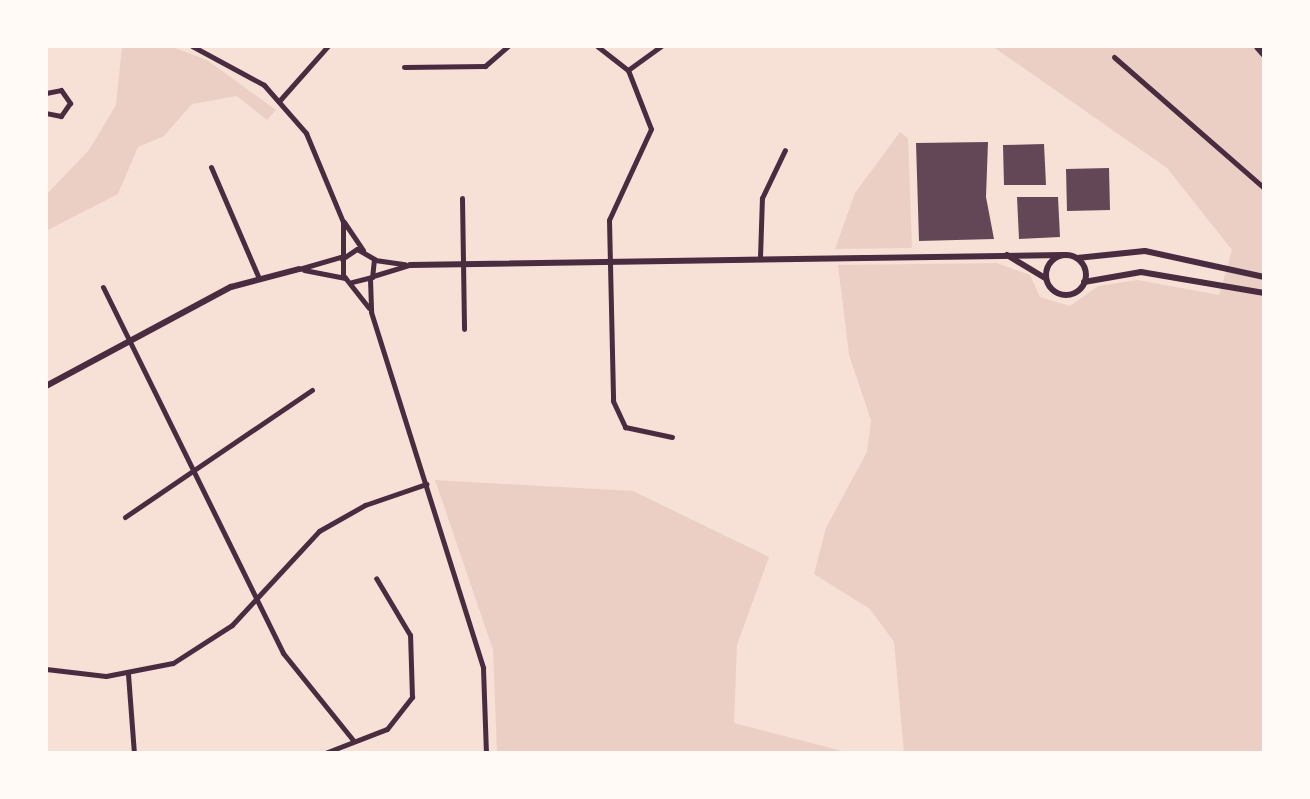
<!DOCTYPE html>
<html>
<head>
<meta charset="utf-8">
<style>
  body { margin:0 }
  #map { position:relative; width:1310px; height:799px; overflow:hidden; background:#f7e1d7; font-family:Inter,sans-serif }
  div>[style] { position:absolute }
  .green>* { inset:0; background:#ebcfc5 }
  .building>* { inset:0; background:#644757 }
  .minor>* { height:5px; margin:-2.5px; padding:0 2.5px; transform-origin:2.5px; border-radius:2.5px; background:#4a2c40 }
  .tertiary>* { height:6px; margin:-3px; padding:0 3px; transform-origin:3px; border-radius:3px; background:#4a2c40 }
  .tertiary>.ring { margin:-3px; padding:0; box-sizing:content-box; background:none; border:6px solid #4a2c40; border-radius:50% }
  .motorway>* { height:9px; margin:-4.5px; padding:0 4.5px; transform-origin:4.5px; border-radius:4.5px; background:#4a2c40 }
  span { translate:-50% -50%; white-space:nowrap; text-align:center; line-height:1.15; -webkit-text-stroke:8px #fffaf5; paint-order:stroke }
  .frame { position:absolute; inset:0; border:48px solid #fffaf5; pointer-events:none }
</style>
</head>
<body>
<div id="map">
  <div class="green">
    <div style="clip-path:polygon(122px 46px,170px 46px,207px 60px,276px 110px,267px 120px,237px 96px,192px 104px,164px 136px,138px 147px,118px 194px,46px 231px,46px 195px,89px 150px,116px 105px)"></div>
    <div style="clip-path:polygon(992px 46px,1264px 46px,1264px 753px,904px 753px,894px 642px,870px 609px,814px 574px,826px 528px,867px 452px,871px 420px,849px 355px,838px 265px,997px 263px,1030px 275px,1040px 297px,1070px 306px,1098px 286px,1138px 280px,1219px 295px,1232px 250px,1167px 168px)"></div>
    <div style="clip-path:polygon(900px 132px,908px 138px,912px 248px,835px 249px,855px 193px)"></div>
    <div style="clip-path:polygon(435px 480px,633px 491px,769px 557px,737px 645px,734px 723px,850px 753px,497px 753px,493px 650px)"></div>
  </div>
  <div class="building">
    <div style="clip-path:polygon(988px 142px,986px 197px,994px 239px,919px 241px,916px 143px)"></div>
    <div style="clip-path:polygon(1044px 144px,1046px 185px,1004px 185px,1003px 145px)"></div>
    <div style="clip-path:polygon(1109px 168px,1110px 210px,1067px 211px,1066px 169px)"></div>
    <div style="clip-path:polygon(1017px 197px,1058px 197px,1060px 237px,1019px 239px)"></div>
  </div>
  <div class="minor">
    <div style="left:192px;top:46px;width:82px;rotate:28.4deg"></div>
    <div style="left:264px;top:85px;width:64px;rotate:48.8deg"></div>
    <div style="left:306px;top:133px;width:96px;rotate:67.4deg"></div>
    <div style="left:343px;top:222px;width:53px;rotate:90deg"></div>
    <div style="left:343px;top:275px;width:42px;rotate:51.8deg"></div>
    <div style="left:597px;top:46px;width:39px;rotate:38deg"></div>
    <div style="left:628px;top:70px;width:63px;rotate:68.7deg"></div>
    <div style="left:651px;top:129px;width:100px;rotate:114.8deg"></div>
    <div style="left:609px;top:220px;width:181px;rotate:88.7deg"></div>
    <div style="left:613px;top:401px;width:29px;rotate:65deg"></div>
    <div style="left:625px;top:427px;width:48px;rotate:12deg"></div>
    <div style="left:1114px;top:57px;width:199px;rotate:41.1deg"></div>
    <div style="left:404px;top:67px;width:81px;rotate:-0.7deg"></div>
    <div style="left:485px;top:66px;width:30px;rotate:-41deg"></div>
    <div style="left:628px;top:70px;width:41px;rotate:-36deg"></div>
    <div style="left:46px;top:93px;width:15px;rotate:-11deg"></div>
    <div style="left:61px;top:90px;width:16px;rotate:55deg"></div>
    <div style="left:70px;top:103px;width:16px;rotate:125deg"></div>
    <div style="left:61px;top:116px;width:15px;rotate:-169deg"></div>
    <div style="left:280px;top:100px;width:72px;rotate:-48.4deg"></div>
    <div style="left:211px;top:167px;width:119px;rotate:66.7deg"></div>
    <div style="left:462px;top:198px;width:131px;rotate:89.1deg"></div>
    <div style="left:344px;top:222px;width:34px;rotate:56deg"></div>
    <div style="left:760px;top:257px;width:59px;rotate:-88.1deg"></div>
    <div style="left:762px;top:198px;width:53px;rotate:-64.4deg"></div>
    <div style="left:342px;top:259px;width:18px;rotate:-34deg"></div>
    <div style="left:357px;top:249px;width:20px;rotate:30deg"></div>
    <div style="left:374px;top:259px;width:18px;rotate:96deg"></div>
    <div style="left:372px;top:277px;width:21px;rotate:166deg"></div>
    <div style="left:375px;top:260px;width:30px;rotate:8deg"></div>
    <div style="left:299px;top:269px;width:47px;rotate:-16.1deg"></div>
    <div style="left:304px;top:270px;width:42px;rotate:11deg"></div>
    <div style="left:373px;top:276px;width:39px;rotate:-17deg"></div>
    <div style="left:370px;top:279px;width:33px;rotate:88deg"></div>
    <div style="left:371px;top:312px;width:373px;rotate:72.5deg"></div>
    <div style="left:483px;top:668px;width:85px;rotate:88deg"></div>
    <div style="left:103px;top:287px;width:408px;rotate:63.8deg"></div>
    <div style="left:283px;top:653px;width:112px;rotate:51.2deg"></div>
    <div style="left:125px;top:517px;width:226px;rotate:-34.2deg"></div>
    <div style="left:46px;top:669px;width:60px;rotate:6.7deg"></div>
    <div style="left:106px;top:676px;width:68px;rotate:-11deg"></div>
    <div style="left:173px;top:663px;width:70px;rotate:-32.8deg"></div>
    <div style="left:232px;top:625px;width:128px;rotate:-47.2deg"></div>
    <div style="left:319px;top:531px;width:53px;rotate:-29.5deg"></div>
    <div style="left:365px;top:505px;width:65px;rotate:-19deg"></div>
    <div style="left:128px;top:674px;width:79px;rotate:85.7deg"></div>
    <div style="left:325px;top:753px;width:66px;rotate:-21.2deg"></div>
    <div style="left:387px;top:729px;width:41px;rotate:-52deg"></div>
    <div style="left:412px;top:697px;width:62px;rotate:-91.8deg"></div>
    <div style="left:410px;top:635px;width:66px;rotate:-120.8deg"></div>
  </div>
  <div class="tertiary">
    <div style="left:1007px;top:255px;width:44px;rotate:31.2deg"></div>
    <div class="ring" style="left:1046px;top:255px;width:34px;height:34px"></div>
    <div style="left:1077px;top:258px;width:68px;rotate:-5.9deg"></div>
    <div style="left:1145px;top:251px;width:122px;rotate:12.3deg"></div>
    <div style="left:410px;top:265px;width:653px;rotate:-0.88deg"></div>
    <div style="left:1084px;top:282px;width:58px;rotate:-10deg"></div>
    <div style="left:1141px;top:272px;width:125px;rotate:9.7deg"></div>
    <div style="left:46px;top:386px;width:210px;rotate:-28.2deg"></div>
    <div style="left:231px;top:287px;width:70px;rotate:-14.8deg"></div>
  </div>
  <div class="motorway">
    <div style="left:1258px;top:46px;width:9px;rotate:49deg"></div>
  </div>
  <div class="frame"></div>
</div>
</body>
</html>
